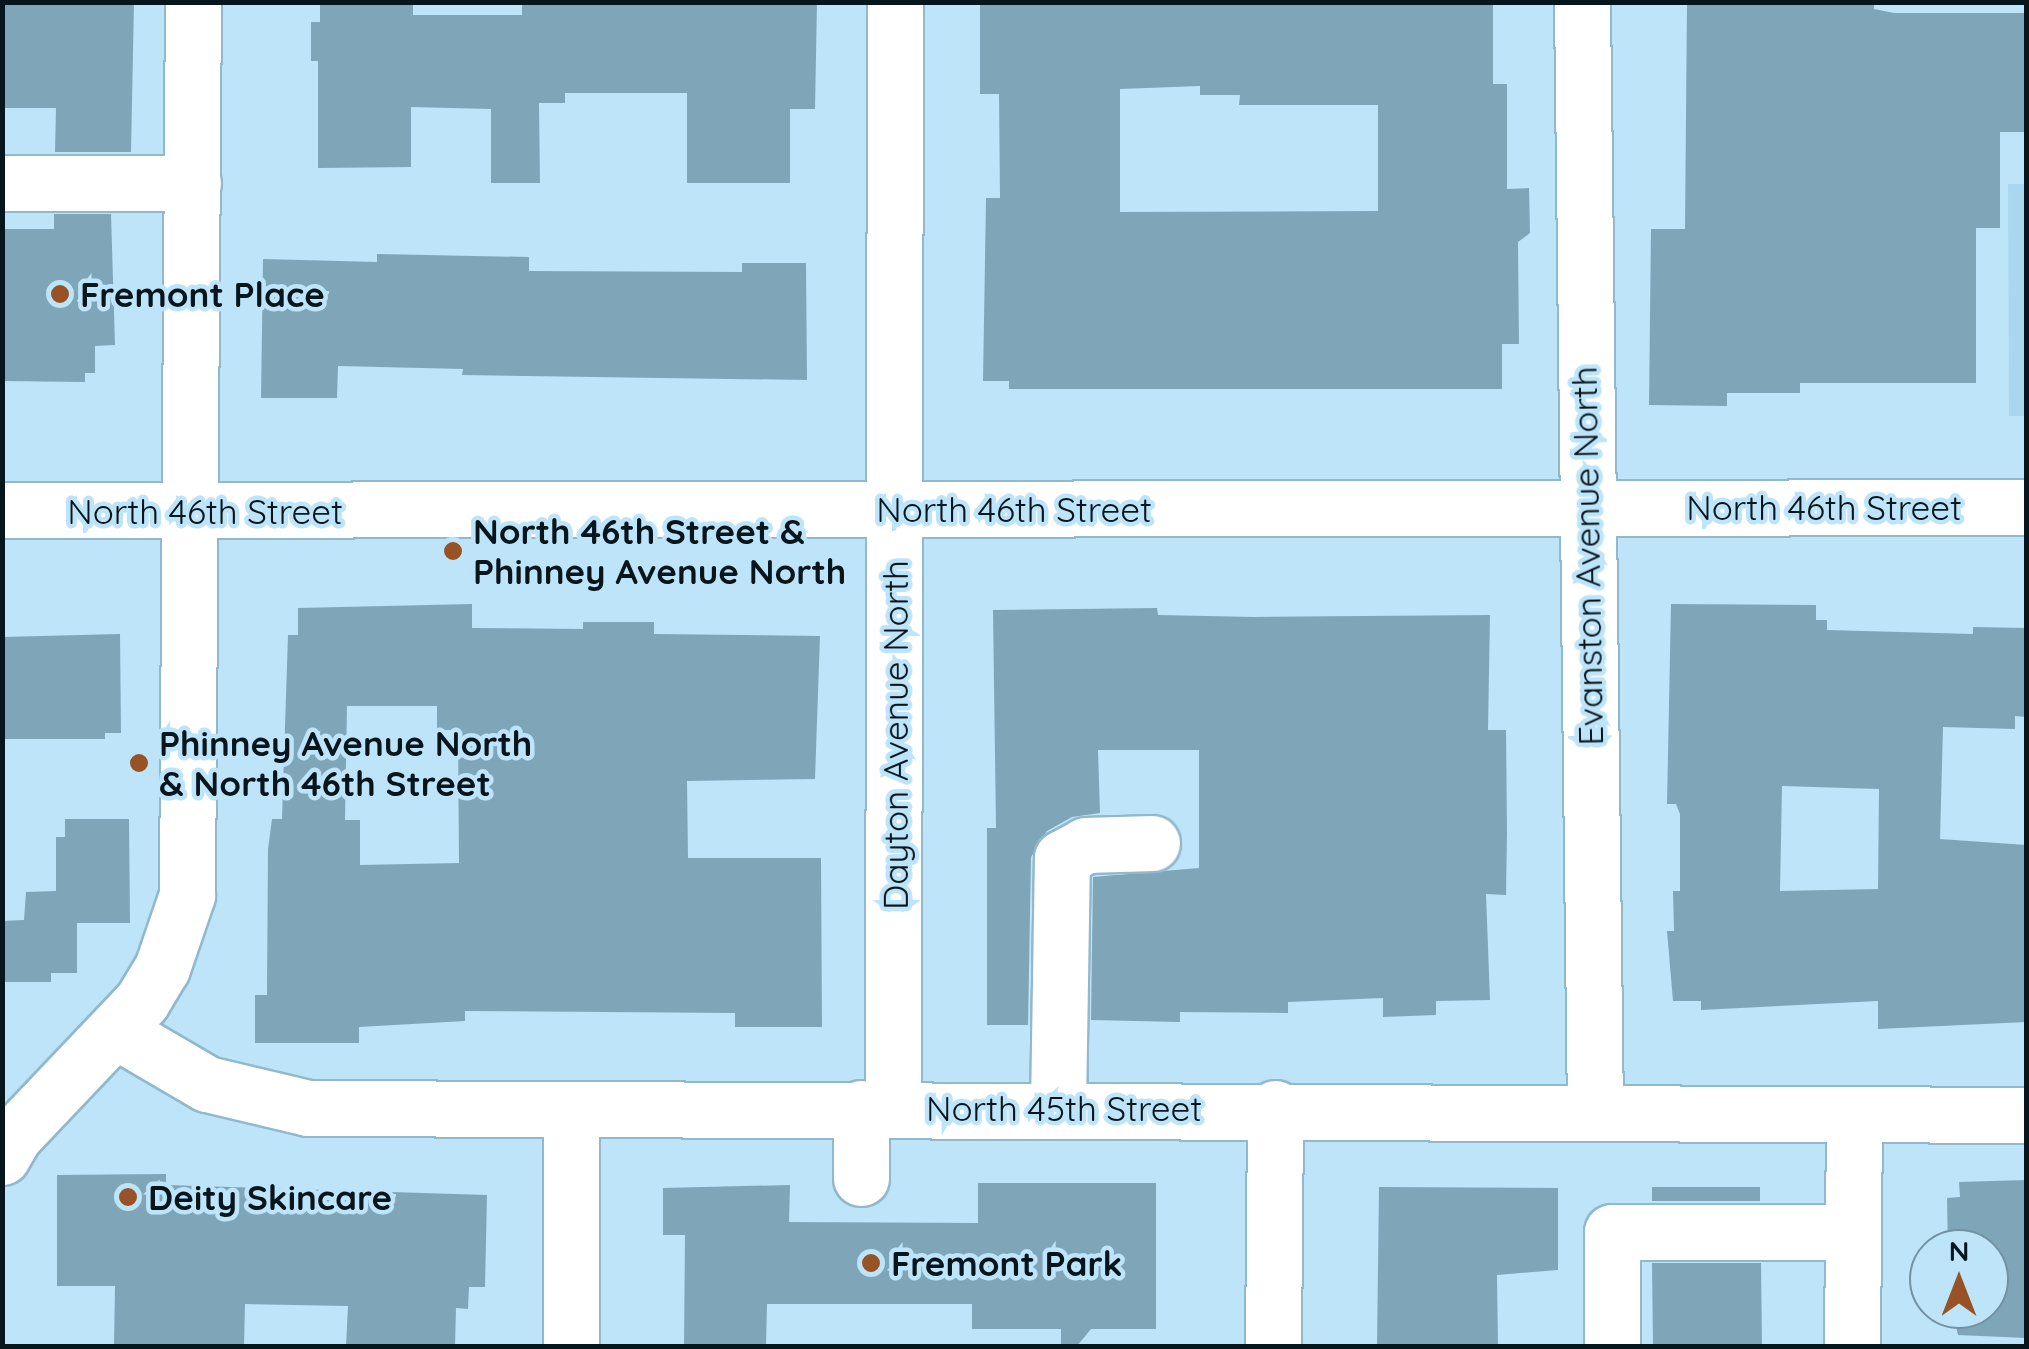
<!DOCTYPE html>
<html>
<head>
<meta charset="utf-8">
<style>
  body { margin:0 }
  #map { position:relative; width:2029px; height:1349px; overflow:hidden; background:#bde4f9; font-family:Quicksand,sans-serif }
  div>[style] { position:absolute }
  .built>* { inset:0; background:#a9d7f0 }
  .building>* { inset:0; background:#7fa5b9 }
  .roads { filter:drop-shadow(2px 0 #92b8cc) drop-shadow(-2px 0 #92b8cc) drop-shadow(0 2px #92b8cc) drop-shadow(0 -2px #92b8cc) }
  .minor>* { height:55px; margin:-27.5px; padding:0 27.5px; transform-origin:27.5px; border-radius:27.5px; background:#fff }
  .major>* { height:55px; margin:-27.5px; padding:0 27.5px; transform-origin:27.5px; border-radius:27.5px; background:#fff }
  .dots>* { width:28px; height:28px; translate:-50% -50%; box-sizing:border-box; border:5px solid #bde4f9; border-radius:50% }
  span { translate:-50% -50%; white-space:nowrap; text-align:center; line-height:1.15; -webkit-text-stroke:9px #bde4f9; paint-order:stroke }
  .poi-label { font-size:35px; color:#07151c; font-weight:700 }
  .left { translate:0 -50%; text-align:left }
  .street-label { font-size:35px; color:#07151c }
  .frame { position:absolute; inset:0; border:5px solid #07151c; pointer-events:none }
  .north { position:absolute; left:1909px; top:1229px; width:100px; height:100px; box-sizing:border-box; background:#bde4f9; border:2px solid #7491a1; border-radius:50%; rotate:0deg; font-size:28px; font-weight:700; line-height:40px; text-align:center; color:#07151c }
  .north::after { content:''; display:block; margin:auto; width:35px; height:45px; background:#975326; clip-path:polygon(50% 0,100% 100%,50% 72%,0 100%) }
</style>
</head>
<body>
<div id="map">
  <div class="built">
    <div style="clip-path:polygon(2008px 184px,2026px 184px,2026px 416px,2009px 416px)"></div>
  </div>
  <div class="building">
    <div style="clip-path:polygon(2px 2px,134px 2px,131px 152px,55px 152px,56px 108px,2px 108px)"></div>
    <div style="clip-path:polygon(320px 2px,413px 2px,413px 15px,522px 15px,522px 2px,817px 2px,815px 109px,790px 109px,790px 183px,687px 183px,687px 93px,565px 93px,565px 103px,539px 103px,540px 183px,491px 183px,491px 109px,411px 107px,411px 167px,318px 168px,318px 61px,311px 61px,311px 22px,320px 22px)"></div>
    <div style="clip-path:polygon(evenodd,980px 2px,1493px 2px,1493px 84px,1507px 84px,1507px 189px,1529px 188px,1530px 233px,1518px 242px,1519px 344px,1502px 344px,1502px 389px,1009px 389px,1009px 381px,983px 381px,986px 198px,1000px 198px,999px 94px,980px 94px,980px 2px,1200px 86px,1200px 95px,1240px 95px,1239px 105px,1378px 105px,1378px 211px,1120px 212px,1120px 89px,1200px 86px)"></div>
    <div style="clip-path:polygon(1687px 2px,1874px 2px,1874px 9px,1894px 13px,2026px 13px,2026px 132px,2000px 132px,2000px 228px,1976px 228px,1976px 383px,1800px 383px,1800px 393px,1727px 393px,1727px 406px,1649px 405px,1651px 229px,1685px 229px)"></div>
    <div style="clip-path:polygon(54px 214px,111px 214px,115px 345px,95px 346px,95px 373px,85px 373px,85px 382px,2px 381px,2px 229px,54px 229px)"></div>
    <div style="clip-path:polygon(377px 254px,529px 257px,529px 271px,742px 272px,742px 263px,806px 263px,807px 380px,462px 375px,463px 369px,338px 366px,337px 398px,261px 398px,263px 259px,377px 262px)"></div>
    <div style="clip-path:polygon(evenodd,472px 604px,472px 628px,583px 629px,583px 622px,654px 622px,654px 634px,820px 636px,815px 779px,687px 781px,688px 858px,821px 858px,822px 1027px,735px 1027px,735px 1013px,465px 1011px,465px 1021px,359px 1027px,359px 1043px,255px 1043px,255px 995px,267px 995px,268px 849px,272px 819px,282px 819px,288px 635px,298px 635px,298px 608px,472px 604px,347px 706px,437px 706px,437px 730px,458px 730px,459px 863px,360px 865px,360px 820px,345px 820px,347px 706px)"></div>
    <div style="clip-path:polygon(evenodd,1671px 604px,1816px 605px,1816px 620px,1827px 620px,1827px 630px,1973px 634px,1973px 627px,2026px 628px,2026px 717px,2015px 716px,2015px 729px,1943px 727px,1940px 839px,2026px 845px,2026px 1022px,1878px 1029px,1878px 1001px,1701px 1010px,1701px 1001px,1673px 1001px,1667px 931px,1674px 931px,1673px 891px,1680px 891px,1680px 814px,1676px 804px,1667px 804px,1671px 604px,1782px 786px,1879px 789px,1878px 889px,1780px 891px,1782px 786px)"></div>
    <div style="clip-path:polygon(1157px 608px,1158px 615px,1254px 617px,1490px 615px,1488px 730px,1506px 730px,1507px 833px,1506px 895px,1486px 894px,1490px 1000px,1436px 1001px,1436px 1015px,1383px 1017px,1383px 998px,1288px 1002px,1288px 1013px,1180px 1012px,1180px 1022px,1091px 1020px,1093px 877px,1199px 868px,1199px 750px,1098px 750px,1100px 813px,1072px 817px,1047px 831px,1031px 857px,1028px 1025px,987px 1025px,987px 828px,996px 828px,993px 610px)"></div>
    <div style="clip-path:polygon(120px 634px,121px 733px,105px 733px,105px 739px,2px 739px,2px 637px)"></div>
    <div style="clip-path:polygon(65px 819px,129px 819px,130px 923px,77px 923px,77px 973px,51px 973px,51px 982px,2px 982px,2px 921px,24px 920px,26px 892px,56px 891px,56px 837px,65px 837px)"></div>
    <div style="clip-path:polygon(166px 1174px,166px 1185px,487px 1195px,485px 1287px,469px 1287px,468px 1309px,456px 1308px,455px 1346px,346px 1346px,348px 1306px,245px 1304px,244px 1346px,114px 1346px,115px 1286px,57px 1286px,57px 1175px)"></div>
    <div style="clip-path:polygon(2026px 1180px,2026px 1338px,1958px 1335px,1952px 1309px,1989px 1309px,1989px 1249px,1948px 1249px,1947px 1198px,1960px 1197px,1959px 1182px)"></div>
    <div style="clip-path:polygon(978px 1183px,1156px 1183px,1156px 1329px,1091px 1329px,1077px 1346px,1061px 1346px,1061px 1329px,972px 1329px,972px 1304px,767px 1304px,766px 1346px,684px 1346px,685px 1235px,663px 1235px,663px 1188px,790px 1185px,789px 1222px,978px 1223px)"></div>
    <div style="clip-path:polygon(1379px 1187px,1558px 1188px,1558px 1270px,1497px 1275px,1498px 1346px,1377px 1346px)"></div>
    <div style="clip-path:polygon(1652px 1187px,1760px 1187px,1760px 1201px,1652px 1201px)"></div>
    <div style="clip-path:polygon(1652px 1263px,1761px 1263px,1762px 1346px,1653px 1346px)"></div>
  </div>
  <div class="roads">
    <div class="minor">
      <div style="left:1582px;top:2px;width:1108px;rotate:89.33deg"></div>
      <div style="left:2px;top:183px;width:191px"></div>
      <div style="left:118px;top:1032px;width:103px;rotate:30.3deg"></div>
      <div style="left:207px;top:1084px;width:104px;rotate:13.4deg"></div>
      <div style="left:308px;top:1108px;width:1718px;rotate:0.23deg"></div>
      <div style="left:861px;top:1108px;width:70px;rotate:90deg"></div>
      <div style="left:893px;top:1108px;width:1106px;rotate:-89.9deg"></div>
      <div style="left:1058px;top:1108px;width:250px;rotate:-89.1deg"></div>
      <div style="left:1062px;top:858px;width:27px;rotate:-28deg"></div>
      <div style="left:1086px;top:845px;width:66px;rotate:-1.7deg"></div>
      <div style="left:2px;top:1157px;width:24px;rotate:-60deg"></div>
      <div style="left:14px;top:1136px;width:186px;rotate:-46.5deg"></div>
      <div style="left:142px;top:1001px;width:39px;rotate:-59deg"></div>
      <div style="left:162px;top:968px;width:77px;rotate:-71.1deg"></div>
      <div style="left:187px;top:895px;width:893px;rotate:-89.62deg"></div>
      <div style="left:571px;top:1346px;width:237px;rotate:-90deg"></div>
      <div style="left:1273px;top:1346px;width:238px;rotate:-89.5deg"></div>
      <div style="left:1612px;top:1346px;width:114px;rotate:-90deg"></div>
      <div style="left:1612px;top:1232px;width:241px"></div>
      <div style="left:1852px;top:1346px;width:232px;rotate:-89.5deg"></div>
    </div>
    <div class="major">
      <div style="left:2px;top:510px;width:2024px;rotate:-0.08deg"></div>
    </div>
  </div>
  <div class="dots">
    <div style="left:60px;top:294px;background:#975326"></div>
    <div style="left:453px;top:551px;background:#975326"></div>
    <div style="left:139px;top:763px;background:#975326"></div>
    <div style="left:128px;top:1197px;background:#975326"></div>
    <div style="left:871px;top:1263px;background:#975326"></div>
  </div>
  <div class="poi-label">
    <span class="left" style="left:80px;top:294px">Fremont Place</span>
    <span class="left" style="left:473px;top:551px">North 46th Street &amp;<br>Phinney Avenue North</span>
    <span class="left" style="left:159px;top:763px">Phinney Avenue North<br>&amp; North 46th Street</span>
    <span class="left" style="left:148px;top:1197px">Deity Skincare</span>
    <span class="left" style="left:891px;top:1263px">Fremont Park</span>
  </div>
  <div class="street-label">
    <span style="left:1824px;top:507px">North 46th Street</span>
    <span style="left:1014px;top:509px">North 46th Street</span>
    <span style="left:205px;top:511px">North 46th Street</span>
    <span style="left:1587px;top:556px;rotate:-91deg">Evanston Avenue North</span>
    <span style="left:895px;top:735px;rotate:-90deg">Dayton Avenue North</span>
    <span style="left:1064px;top:1108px">North 45th Street</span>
  </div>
  <div class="frame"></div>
  <div class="north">N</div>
</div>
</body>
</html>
